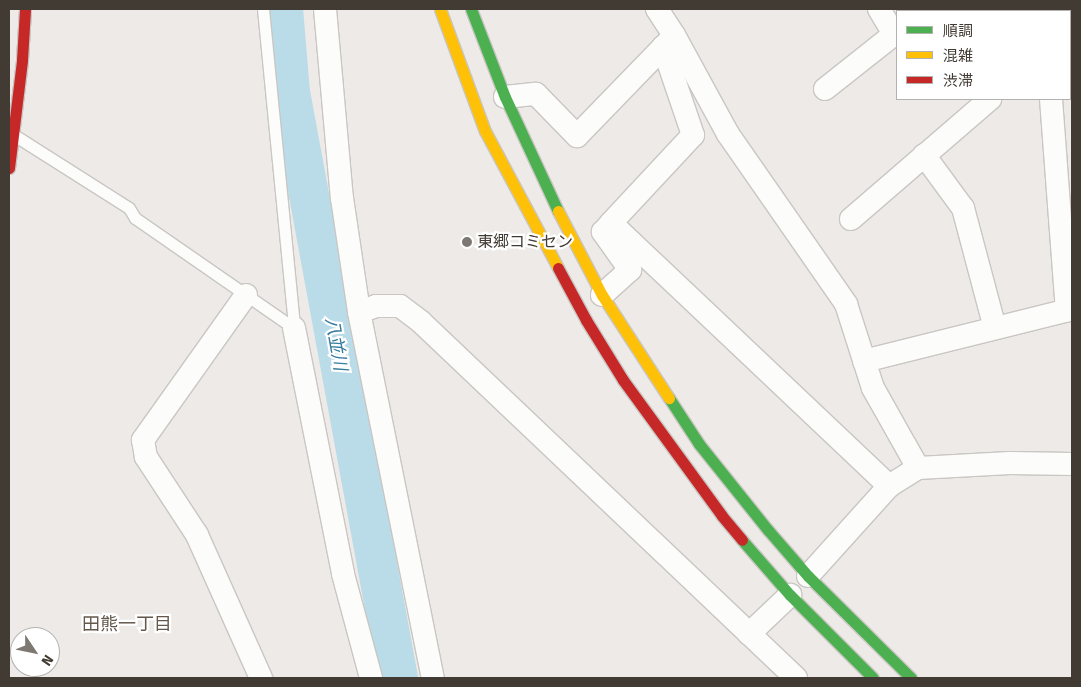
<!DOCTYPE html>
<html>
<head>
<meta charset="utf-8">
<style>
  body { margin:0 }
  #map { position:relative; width:1081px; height:687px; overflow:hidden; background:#edeae7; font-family:"Fira Sans","Noto Sans JP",sans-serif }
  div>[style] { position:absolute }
  .river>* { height:40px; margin:-20px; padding:0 20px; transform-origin:20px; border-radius:20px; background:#badbe8 }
  .roads { filter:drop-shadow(1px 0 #c9c6c3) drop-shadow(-1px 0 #c9c6c3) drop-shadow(0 1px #c9c6c3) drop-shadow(0 -1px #c9c6c3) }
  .lane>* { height:11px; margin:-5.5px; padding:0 5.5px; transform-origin:5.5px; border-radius:5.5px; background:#fcfcfb }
  .street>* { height:22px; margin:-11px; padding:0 11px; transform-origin:11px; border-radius:11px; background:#fcfcfb }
  .fast>* { height:11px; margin:-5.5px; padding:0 5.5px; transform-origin:5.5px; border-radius:5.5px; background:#4caf50 }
  .slow>* { height:11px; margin:-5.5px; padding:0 5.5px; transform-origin:5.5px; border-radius:5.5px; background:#ffc107 }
  .jam>* { height:11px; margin:-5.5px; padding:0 5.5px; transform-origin:5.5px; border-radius:5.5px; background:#c62828 }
  .dots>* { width:14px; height:14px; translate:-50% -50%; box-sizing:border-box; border:2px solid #fff; border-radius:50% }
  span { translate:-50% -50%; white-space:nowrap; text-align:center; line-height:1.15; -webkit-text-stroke:4.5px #fff; paint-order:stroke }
  .poi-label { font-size:16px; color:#423b34 }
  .left { translate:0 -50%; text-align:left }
  .water-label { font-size:18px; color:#357c9d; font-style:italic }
  .neighbourhood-label { font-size:18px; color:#64584c }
  .frame { position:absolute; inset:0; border:10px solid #423b34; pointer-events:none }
  .legend { position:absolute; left:896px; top:10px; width:175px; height:90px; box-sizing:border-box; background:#fff; border:1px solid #b3b1ae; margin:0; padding:6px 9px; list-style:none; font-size:15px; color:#423b34 }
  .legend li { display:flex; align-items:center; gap:10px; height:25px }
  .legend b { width:25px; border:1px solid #b3b1ae }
  .north { position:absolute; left:10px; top:627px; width:50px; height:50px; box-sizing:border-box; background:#fff; border:1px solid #b3b1ae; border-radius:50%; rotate:124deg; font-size:14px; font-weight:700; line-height:20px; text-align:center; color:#423b34 }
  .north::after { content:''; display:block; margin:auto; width:18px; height:22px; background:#7e7873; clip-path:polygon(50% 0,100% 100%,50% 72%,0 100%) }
</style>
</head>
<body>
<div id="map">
  <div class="river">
    <div style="left:283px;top:9px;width:83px;rotate:85.2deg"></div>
    <div style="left:290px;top:92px;width:596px;rotate:79.56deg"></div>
  </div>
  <div class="roads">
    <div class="lane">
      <div style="left:263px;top:9px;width:321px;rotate:84.4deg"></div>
      <div style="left:14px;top:135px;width:136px;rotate:32.4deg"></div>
      <div style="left:129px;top:208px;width:12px;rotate:59deg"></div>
      <div style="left:135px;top:218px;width:193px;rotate:34.7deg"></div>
    </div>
    <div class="street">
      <div style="left:325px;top:9px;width:190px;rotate:84.9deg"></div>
      <div style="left:342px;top:198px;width:115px;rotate:81.5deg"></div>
      <div style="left:359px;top:312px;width:373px;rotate:78.6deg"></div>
      <div style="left:657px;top:9px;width:31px;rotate:57deg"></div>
      <div style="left:674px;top:35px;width:113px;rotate:61.4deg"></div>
      <div style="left:728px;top:134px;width:207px;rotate:55.2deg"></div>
      <div style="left:846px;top:304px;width:88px;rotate:72.2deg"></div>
      <div style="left:873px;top:388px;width:92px;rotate:60.6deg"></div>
      <div style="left:879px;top:9px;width:29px;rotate:59deg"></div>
      <div style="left:1009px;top:9px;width:2px;rotate:63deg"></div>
      <div style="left:923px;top:11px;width:4px;rotate:-34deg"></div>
      <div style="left:663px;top:47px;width:93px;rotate:71.2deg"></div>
      <div style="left:693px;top:135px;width:120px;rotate:133deg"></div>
      <div style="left:611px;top:223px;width:383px;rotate:43.4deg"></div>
      <div style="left:1070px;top:71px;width:2px"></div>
      <div style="left:825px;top:89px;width:92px;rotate:-38.4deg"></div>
      <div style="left:505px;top:97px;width:31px;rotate:-6deg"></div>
      <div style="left:536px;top:94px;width:59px;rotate:45.7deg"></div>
      <div style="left:577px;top:136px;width:136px;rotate:-45.9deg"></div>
      <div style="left:1051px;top:99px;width:212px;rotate:85.7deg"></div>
      <div style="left:924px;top:155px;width:66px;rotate:53.7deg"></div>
      <div style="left:963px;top:208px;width:124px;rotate:75.1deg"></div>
      <div style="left:851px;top:219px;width:184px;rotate:-40.8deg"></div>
      <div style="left:246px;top:295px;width:178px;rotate:125.4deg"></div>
      <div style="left:143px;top:440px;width:17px;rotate:80deg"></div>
      <div style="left:146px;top:457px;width:93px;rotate:56.8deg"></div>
      <div style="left:197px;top:535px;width:157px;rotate:65.9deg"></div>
      <div style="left:602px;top:295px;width:38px;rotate:-42deg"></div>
      <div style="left:630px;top:270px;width:47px;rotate:-125.4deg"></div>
      <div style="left:603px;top:232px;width:12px;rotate:-48deg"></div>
      <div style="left:359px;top:312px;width:18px;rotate:-19deg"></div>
      <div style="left:376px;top:306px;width:24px"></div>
      <div style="left:400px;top:306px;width:26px;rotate:37deg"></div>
      <div style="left:421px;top:322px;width:517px;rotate:43.51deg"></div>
      <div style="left:294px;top:328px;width:251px;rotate:78.7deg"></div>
      <div style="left:343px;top:574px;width:108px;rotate:74.9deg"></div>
      <div style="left:864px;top:361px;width:214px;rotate:-14deg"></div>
      <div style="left:808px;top:576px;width:121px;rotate:-48deg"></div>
      <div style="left:889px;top:486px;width:34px;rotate:-32deg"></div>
      <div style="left:918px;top:468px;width:92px;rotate:-3.1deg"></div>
      <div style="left:1010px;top:463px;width:62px;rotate:0.9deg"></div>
      <div style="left:749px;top:634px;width:57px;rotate:-43.6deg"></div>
    </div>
    <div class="fast">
      <div style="left:471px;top:9px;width:94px;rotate:68.9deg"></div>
      <div style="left:505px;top:97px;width:126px;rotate:65.1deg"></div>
      <div style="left:669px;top:398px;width:55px;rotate:56.9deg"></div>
      <div style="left:699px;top:444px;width:110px;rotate:51.3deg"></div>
      <div style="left:768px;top:530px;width:61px;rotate:49deg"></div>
      <div style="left:808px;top:576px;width:145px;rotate:44.7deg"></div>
      <div style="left:742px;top:540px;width:73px;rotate:48.9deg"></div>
      <div style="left:790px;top:595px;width:117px;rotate:45deg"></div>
    </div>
    <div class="slow">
      <div style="left:440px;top:9px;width:130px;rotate:69.8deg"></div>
      <div style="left:485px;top:131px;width:155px;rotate:61.9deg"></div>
      <div style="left:558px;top:211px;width:95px;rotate:62.4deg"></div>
      <div style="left:602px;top:295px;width:123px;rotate:57deg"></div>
    </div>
    <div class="jam">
      <div style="left:9px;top:168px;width:109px;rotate:-83.1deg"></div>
      <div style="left:22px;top:60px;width:51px;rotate:-86.6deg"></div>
      <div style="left:558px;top:268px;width:59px;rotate:61.7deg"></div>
      <div style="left:586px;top:320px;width:70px;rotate:58.3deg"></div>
      <div style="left:623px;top:380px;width:168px;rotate:53.9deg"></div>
      <div style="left:722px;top:516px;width:31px;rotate:50deg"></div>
    </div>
  </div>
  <div class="dots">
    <div style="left:467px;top:242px;background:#7e7873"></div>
  </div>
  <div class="poi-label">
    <span class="left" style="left:477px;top:242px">東郷コミセン</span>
  </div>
  <div class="water-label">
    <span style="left:336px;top:344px;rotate:80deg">八並川</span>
  </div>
  <div class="neighbourhood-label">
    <span style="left:127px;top:624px">田熊一丁目</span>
  </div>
  <div class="frame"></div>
  <ul class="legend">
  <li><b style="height:6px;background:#4caf50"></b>順調</li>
  <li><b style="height:6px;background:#ffc107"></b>混雑</li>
  <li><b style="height:6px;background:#c62828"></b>渋滞</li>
  </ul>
  <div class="north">N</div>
</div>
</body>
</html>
